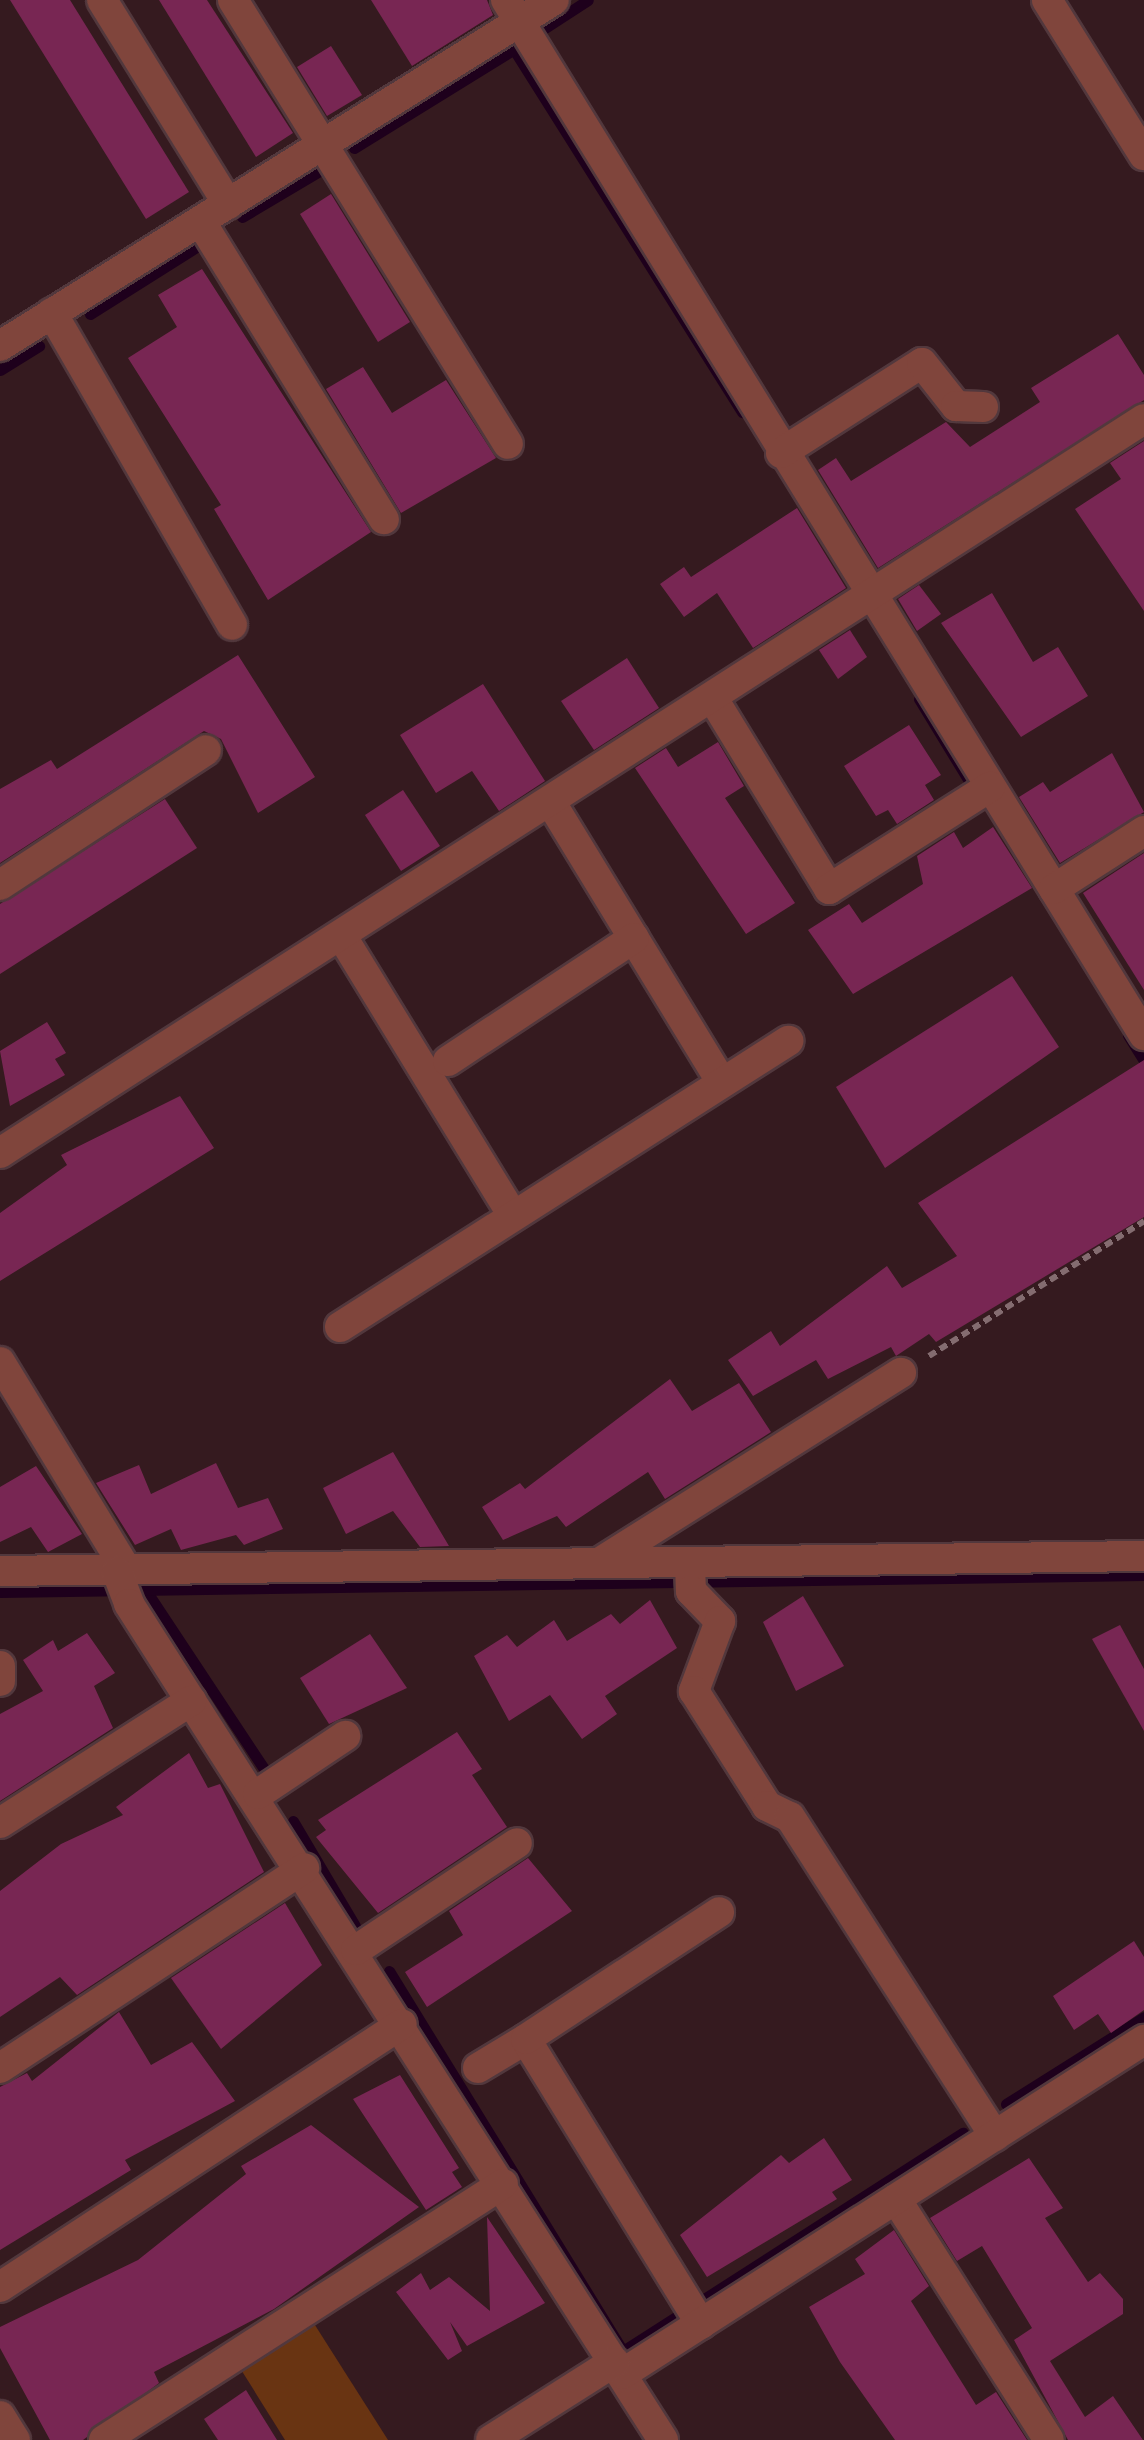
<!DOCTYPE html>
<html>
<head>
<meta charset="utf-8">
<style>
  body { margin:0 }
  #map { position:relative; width:1144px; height:2440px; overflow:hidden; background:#351a1f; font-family:"Source Sans 3",sans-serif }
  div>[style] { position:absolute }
  .green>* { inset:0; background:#693412 }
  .stream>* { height:11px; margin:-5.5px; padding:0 5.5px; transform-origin:5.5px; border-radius:5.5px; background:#1e001c }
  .building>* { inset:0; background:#782653 }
  .path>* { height:6px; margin-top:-3px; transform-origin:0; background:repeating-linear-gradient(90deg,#846c70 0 8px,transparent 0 13px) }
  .roads { filter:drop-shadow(2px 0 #52383d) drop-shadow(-2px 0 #52383d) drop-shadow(0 2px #52383d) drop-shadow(0 -2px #52383d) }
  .minor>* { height:30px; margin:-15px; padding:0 15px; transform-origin:15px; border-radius:15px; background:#80453c }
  span { translate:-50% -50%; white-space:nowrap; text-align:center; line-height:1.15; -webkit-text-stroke:10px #351a1f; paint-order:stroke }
</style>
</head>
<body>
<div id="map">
  <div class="green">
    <div style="clip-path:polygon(313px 2322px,388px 2440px,285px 2440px,240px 2368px)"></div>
  </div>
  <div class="stream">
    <div style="left:545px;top:28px;width:51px;rotate:-33.1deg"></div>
    <div style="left:511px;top:45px;width:434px;rotate:57.8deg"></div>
    <div style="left:354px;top:148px;width:190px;rotate:-31.7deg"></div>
    <div style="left:242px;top:217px;width:94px;rotate:-30.7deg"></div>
    <div style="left:90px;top:314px;width:124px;rotate:-32.2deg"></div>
    <div style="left:0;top:370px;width:46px;rotate:-31.6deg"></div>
    <div style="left:919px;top:699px;width:96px;rotate:58.6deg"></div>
    <div style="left:1128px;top:1035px;width:31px;rotate:58deg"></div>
    <div style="left:145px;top:1589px;width:219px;rotate:56.5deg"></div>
    <div style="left:0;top:1592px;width:1144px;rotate:-0.85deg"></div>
    <div style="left:293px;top:1821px;width:122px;rotate:59.4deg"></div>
    <div style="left:389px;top:1971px;width:446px;rotate:58.4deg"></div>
    <div style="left:623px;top:2351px;width:404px;rotate:-32.7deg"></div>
    <div style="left:1006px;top:2104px;width:163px;rotate:-32.2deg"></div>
  </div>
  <div class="building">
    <div style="clip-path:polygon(10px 0,70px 0,189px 192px,146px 219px)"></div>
    <div style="clip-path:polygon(159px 0,207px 0,293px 133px,256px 157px)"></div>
    <div style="clip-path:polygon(371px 0,487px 0,493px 15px,412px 66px)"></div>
    <div style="clip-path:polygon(331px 46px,362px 95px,327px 116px,297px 67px)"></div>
    <div style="clip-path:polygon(331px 194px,410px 322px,378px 342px,300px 214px)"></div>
    <div style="clip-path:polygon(202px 269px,371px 532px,268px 600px,214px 509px,221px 505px,128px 358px,177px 327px,158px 295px)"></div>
    <div style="clip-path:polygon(1118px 334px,1144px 375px,1144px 400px,878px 568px,818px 470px,836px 458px,851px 481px,946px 422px,970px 447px,1040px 402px,1031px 388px)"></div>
    <div style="clip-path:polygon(363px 367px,392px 413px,446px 380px,496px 458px,401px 513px,326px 389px)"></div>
    <div style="clip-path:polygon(1144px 441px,1144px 611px,1075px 509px,1121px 479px,1110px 463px)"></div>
    <div style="clip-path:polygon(797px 508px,846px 588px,753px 648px,717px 593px,684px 617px,660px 584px,684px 567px,691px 577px)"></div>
    <div style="clip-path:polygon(919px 585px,941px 614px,917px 631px,898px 599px)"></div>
    <div style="clip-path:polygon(992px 593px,1033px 662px,1058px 647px,1088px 696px,1021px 737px,941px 623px)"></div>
    <div style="clip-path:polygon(850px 630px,867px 657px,838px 679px,819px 650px)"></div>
    <div style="clip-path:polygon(238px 655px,315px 777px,258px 813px,221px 739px,204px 731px,0 863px,0 789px,51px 760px,57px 769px)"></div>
    <div style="clip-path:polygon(627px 658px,659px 708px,594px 750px,561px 701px)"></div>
    <div style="clip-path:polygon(483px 684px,545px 781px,499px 811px,472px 771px,436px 793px,400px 735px)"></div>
    <div style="clip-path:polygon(909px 725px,941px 775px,925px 785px,934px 800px,897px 824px,888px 810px,876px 816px,844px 766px)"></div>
    <div style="clip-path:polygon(718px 742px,744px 786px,725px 798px,795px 903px,746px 934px,635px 768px,666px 748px,678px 767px)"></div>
    <div style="clip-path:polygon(1112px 753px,1144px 812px,1060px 863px,1019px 797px,1043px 782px,1050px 792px)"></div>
    <div style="clip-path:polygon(403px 790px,440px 846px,401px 871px,365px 815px)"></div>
    <div style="clip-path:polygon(165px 799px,197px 848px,0 974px,0 904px)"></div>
    <div style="clip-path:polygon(993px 827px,1032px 888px,853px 994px,808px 930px,849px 904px,862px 923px,923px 884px,917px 856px,954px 832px,963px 848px)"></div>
    <div style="clip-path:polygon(1144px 853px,1144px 990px,1083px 893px)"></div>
    <div style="clip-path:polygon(1012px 976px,1059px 1047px,885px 1168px,836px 1087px)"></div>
    <div style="clip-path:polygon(47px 1022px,66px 1053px,55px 1059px,65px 1075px,10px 1106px,0 1051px)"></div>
    <div style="clip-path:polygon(1144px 1060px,1144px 1217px,936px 1342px,929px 1334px,896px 1356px,891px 1347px,828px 1379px,816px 1360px,753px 1396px,728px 1360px,771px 1331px,780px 1346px,887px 1266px,902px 1288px,957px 1256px,918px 1203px)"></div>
    <div style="clip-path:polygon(180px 1096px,214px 1148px,0 1281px,0 1213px,67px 1165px,61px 1155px)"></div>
    <div style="clip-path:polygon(670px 1379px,692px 1411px,739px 1383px,771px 1432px,665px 1499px,648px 1472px,566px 1527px,557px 1516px,503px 1540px,482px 1507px,520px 1483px,525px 1489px)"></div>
    <div style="clip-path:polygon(393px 1452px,449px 1546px,420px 1547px,393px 1511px,346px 1534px,323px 1488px)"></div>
    <div style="clip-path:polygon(216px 1463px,238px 1508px,268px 1498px,283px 1529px,244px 1545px,236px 1535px,181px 1550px,171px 1529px,135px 1545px,96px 1483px,139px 1465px,151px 1494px)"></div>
    <div style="clip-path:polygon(36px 1466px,82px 1534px,48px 1552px,31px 1527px,0 1542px,0 1487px)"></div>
    <div style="clip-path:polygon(803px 1596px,844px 1666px,796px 1691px,763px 1622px)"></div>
    <div style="clip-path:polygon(650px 1600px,677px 1648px,605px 1696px,617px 1714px,582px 1739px,550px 1695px,509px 1721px,474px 1656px,507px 1635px,517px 1647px,554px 1620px,567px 1641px,611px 1614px,620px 1624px)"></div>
    <div style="clip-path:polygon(1120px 1625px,1144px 1669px,1144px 1731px,1092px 1639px)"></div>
    <div style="clip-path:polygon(87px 1633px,115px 1673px,94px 1686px,113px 1728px,0 1801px,0 1714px,43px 1691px,23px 1660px,53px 1640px,58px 1651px)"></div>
    <div style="clip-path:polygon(370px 1634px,407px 1688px,329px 1724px,300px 1678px)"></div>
    <div style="clip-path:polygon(457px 1732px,482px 1769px,472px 1775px,507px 1827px,378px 1913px,316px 1837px,326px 1830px,318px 1820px)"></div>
    <div style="clip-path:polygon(189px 1753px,208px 1788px,220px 1784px,264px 1872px,77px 1995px,60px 1977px,0 2017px,0 1891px,61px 1844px,123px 1815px,116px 1807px)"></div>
    <div style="clip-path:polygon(528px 1858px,572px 1911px,427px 2007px,405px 1972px,463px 1935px,449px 1911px)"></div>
    <div style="clip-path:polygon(285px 1903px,322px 1965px,221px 2049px,171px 1978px)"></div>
    <div style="clip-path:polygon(1134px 1941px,1144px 1957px,1144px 2010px,1111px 2033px,1098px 2014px,1074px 2030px,1053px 1996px)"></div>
    <div style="clip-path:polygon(119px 2012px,151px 2065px,192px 2042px,235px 2101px,125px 2160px,131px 2170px,0 2250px,0 2087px,27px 2073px,32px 2081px)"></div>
    <div style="clip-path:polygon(400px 2075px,459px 2168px,452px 2172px,462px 2187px,426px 2210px,353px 2099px)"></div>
    <div style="clip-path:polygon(311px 2125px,419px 2207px,274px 2309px,154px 2372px,159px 2383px,83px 2440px,50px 2440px,0 2348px,0 2327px,138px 2260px,246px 2174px,241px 2166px)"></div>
    <div style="clip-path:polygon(824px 2138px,852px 2180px,832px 2192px,837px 2199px,707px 2277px,680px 2235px,781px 2155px,789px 2163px)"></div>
    <div style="clip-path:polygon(1029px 2158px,1063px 2208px,1045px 2218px,1088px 2282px,1100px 2273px,1123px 2299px,1123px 2314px,1050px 2361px,1085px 2417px,1113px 2396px,1143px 2440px,1068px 2440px,1014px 2340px,1032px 2328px,982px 2246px,957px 2261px,930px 2218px)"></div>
    <div style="clip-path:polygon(487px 2217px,545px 2303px,467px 2346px,450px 2322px,462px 2351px,448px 2360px,396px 2292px,421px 2273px,430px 2290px,449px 2277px,490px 2311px)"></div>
    <div style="clip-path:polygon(894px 2230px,929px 2286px,911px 2301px,976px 2405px,996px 2392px,1027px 2440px,895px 2440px,840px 2362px,809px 2307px,865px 2274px,855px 2259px)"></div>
    <div style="clip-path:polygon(246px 2390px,277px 2440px,218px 2440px,204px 2419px)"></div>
  </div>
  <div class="path">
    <div style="left:929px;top:1356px;width:254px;rotate:-32.1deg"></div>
  </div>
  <div class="roads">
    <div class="minor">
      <div style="left:102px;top:0;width:240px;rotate:58.3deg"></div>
      <div style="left:233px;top:0;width:522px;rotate:58.23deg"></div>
      <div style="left:506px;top:0;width:1216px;rotate:58.35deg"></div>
      <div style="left:1047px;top:0;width:183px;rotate:58deg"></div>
      <div style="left:201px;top:222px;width:349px;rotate:58.4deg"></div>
      <div style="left:52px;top:313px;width:360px;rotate:60deg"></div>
      <div style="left:0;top:346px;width:653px;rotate:-31.99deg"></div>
      <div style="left:781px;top:453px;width:167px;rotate:-32.6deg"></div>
      <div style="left:922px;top:363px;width:55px;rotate:51.7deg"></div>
      <div style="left:956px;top:406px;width:27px;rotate:2deg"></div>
      <div style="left:712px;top:697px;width:225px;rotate:58.6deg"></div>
      <div style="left:829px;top:889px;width:191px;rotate:-32.4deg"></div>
      <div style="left:550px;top:801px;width:328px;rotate:58.6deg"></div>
      <div style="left:0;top:885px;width:246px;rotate:-33.2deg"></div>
      <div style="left:1054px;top:889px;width:107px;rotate:-32.8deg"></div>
      <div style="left:341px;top:935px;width:329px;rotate:58.5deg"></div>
      <div style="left:448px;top:1061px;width:223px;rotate:-33.5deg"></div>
      <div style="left:0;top:1153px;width:1359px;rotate:-32.68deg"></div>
      <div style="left:340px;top:1327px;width:532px;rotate:-32.55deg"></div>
      <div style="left:0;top:1362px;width:245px;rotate:58.7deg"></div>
      <div style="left:599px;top:1563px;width:357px;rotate:-32.2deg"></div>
      <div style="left:690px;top:1564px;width:27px;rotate:88deg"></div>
      <div style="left:691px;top:1591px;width:42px;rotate:46deg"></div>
      <div style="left:720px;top:1621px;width:75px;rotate:110.4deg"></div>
      <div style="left:694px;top:1691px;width:136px;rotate:57.6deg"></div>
      <div style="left:767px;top:1806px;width:25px;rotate:26deg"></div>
      <div style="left:790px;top:1817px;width:379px;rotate:57.3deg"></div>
      <div style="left:0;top:1571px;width:1144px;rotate:-0.75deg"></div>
      <div style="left:117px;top:1572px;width:34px;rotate:69deg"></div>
      <div style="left:129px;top:1604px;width:992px;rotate:57.43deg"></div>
      <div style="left:0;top:1666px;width:15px;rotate:90deg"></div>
      <div style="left:258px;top:1794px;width:105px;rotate:-33.7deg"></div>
      <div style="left:0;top:1823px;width:227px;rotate:-32.6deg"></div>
      <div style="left:356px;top:1950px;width:193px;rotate:-33.6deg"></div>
      <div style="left:0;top:2068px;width:364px;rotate:-33.3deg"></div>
      <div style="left:478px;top:2068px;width:56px;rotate:-31.1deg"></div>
      <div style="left:896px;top:2199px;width:285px;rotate:57.6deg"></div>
      <div style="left:0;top:2287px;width:480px;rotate:-33.2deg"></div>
      <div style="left:701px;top:2324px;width:334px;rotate:-121.6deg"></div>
      <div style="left:526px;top:2039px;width:231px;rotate:-33.3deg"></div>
      <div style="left:622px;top:2374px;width:620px;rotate:-32.61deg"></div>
      <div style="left:0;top:2416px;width:28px;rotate:58deg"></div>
      <div style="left:104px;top:2440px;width:474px;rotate:-32.7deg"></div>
      <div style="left:491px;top:2440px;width:146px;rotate:-32.4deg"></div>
    </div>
  </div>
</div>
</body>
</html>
